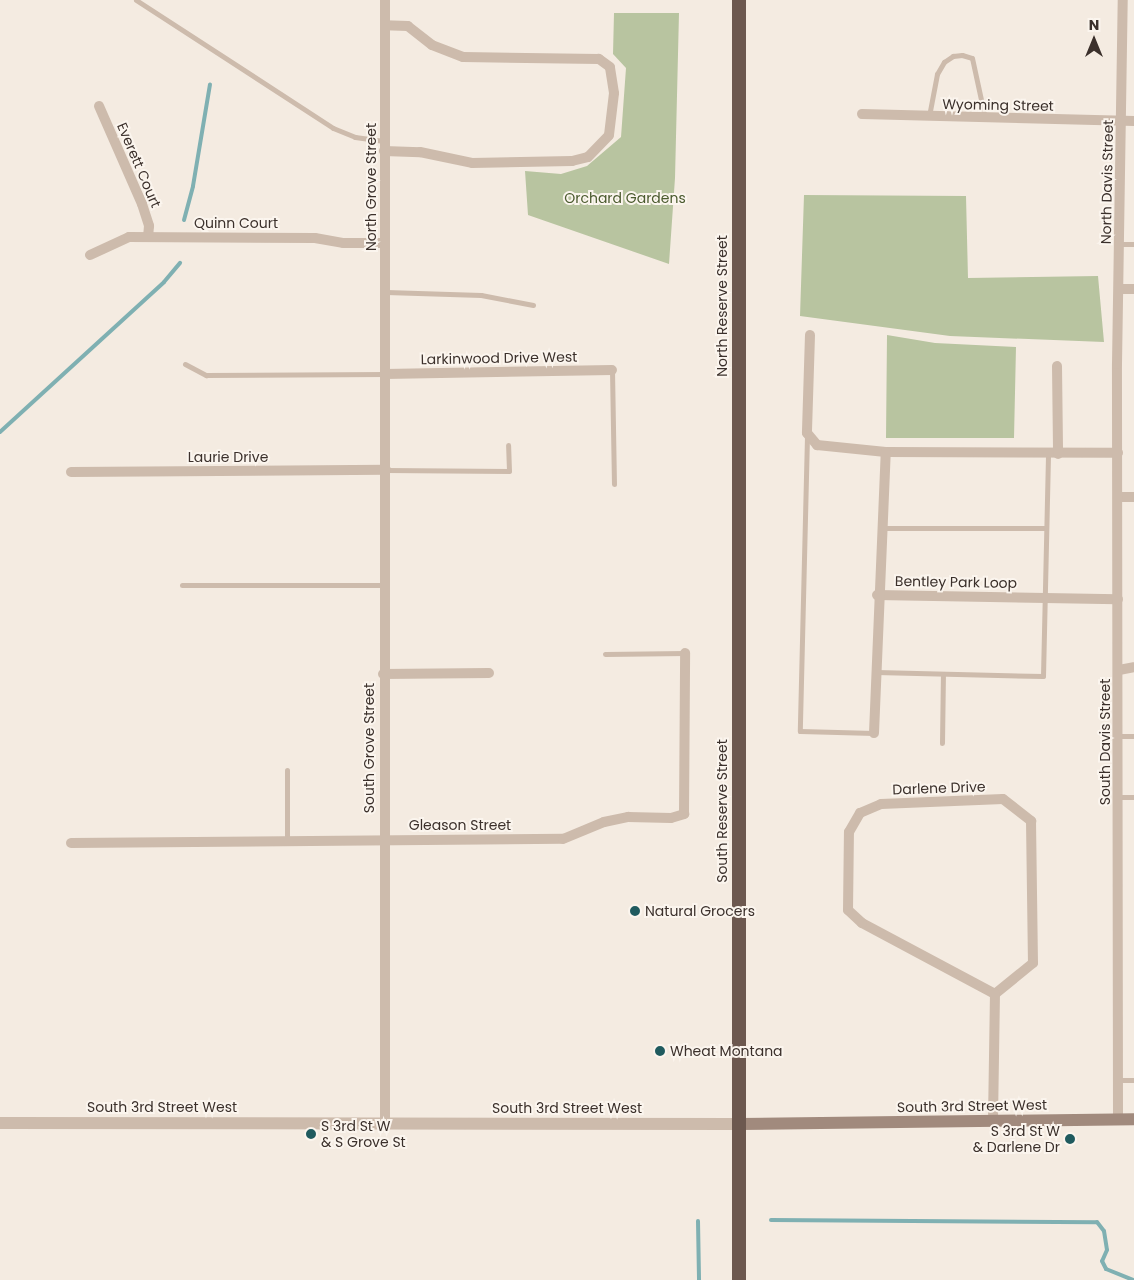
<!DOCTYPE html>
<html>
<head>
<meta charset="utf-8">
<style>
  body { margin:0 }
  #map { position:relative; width:1134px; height:1280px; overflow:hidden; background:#f4ebe1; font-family:Poppins,sans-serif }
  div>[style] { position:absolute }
  .green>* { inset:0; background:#b8c4a0 }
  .stream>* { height:4px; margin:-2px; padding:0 2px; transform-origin:2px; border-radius:2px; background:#7fb0b2 }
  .service>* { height:5px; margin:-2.5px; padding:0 2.5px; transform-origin:2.5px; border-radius:2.5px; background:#cdbbac }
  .minor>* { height:10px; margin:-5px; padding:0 5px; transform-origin:5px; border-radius:5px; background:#cdbbac }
  .tertiary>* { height:12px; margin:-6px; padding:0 6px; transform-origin:6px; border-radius:6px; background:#cdbbac }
  .secondary>* { height:12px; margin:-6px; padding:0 6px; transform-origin:6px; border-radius:6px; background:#a18a7d }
  .trunk>* { height:14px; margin:-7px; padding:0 7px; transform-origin:7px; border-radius:7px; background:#6c584f }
  .dots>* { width:14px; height:14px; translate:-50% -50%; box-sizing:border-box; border:2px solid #fbf5ee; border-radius:50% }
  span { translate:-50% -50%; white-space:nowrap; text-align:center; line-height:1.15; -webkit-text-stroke:4px #fbf5ee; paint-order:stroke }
  .street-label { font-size:14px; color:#3b302b }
  .park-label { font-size:14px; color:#4a5a2e }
  .poi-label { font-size:14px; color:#3b302b }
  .left { translate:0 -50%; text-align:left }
  .right { translate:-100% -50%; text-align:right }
  .north { position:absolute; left:1069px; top:15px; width:50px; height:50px; -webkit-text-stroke:4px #fbf5ee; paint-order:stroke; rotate:0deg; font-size:14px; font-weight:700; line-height:20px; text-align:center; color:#3b302b }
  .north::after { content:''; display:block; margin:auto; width:18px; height:22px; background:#3b302b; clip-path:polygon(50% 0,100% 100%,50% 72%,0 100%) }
</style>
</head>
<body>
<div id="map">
  <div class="green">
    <div style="clip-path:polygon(614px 13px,679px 13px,675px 178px,669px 264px,528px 215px,525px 171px,561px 174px,587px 166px,621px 137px,626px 68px,613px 54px)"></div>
    <div style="clip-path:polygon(804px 195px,966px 196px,968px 278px,1098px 276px,1104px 342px,950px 336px,800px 316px)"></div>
    <div style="clip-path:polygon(887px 335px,935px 343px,1016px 347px,1014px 438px,886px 438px)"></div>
  </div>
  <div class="stream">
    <div style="left:184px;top:220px;width:35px;rotate:-75deg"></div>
    <div style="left:193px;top:186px;width:103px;rotate:-80.5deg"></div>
    <div style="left:0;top:432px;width:222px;rotate:-42.4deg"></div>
    <div style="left:164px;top:282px;width:25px;rotate:-50deg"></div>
    <div style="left:771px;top:1220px;width:326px;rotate:0.4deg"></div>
    <div style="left:1097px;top:1222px;width:11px;rotate:52deg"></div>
    <div style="left:1104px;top:1231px;width:19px;rotate:81deg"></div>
    <div style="left:1107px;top:1250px;width:12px;rotate:114deg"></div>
    <div style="left:1102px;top:1261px;width:9px;rotate:63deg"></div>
    <div style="left:1106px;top:1269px;width:29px;rotate:22deg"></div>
    <div style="left:698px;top:1221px;width:59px;rotate:89deg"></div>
  </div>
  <div class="service">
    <div style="left:136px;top:0;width:235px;rotate:33deg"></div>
    <div style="left:333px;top:128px;width:24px;rotate:22deg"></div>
    <div style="left:355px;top:137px;width:29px;rotate:8deg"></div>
    <div style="left:929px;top:116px;width:43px;rotate:-79.2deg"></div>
    <div style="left:937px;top:74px;width:14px;rotate:-60deg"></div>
    <div style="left:944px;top:62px;width:11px;rotate:-34deg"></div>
    <div style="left:953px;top:56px;width:9px;rotate:-6deg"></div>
    <div style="left:962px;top:55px;width:10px;rotate:17deg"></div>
    <div style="left:972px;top:58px;width:61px;rotate:77.8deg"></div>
    <div style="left:1120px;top:244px;width:14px"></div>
    <div style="left:386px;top:292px;width:95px;rotate:1.8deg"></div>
    <div style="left:481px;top:295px;width:53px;rotate:10.9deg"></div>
    <div style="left:185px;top:364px;width:24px;rotate:28deg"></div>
    <div style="left:206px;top:375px;width:179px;rotate:-0.3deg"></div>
    <div style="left:612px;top:370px;width:114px;rotate:89deg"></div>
    <div style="left:807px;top:436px;width:295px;rotate:91.4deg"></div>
    <div style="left:800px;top:731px;width:74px;rotate:1.5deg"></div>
    <div style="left:386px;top:470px;width:123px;rotate:0.5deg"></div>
    <div style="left:509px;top:471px;width:26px;rotate:-92deg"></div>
    <div style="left:882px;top:528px;width:164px"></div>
    <div style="left:182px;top:585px;width:203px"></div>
    <div style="left:605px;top:654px;width:80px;rotate:-0.7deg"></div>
    <div style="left:876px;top:672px;width:167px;rotate:1.4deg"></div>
    <div style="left:1043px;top:676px;width:222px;rotate:-88.7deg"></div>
    <div style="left:1119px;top:736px;width:15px"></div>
    <div style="left:942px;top:743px;width:69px;rotate:-89.2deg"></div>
    <div style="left:287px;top:770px;width:71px;rotate:90deg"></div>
    <div style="left:1118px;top:797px;width:16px"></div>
    <div style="left:1118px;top:1080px;width:16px"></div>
  </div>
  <div class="minor">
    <div style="left:99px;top:106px;width:107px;rotate:66.3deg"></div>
    <div style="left:142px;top:204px;width:23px;rotate:72deg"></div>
    <div style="left:149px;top:226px;width:11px;rotate:95deg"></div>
    <div style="left:862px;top:114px;width:272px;rotate:1.5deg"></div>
    <div style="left:384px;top:151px;width:36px;rotate:2deg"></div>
    <div style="left:420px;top:152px;width:53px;rotate:11.9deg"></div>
    <div style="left:472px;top:163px;width:100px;rotate:-1.1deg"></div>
    <div style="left:572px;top:161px;width:16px;rotate:-14deg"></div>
    <div style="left:588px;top:157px;width:30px;rotate:-46deg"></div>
    <div style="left:609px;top:135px;width:42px;rotate:-83.2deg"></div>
    <div style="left:614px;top:93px;width:26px;rotate:-99deg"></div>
    <div style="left:610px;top:67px;width:14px;rotate:-144deg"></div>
    <div style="left:599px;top:59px;width:136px;rotate:-179.2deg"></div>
    <div style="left:463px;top:57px;width:33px;rotate:-159deg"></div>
    <div style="left:432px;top:45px;width:31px;rotate:-142deg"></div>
    <div style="left:408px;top:26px;width:23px;rotate:-178deg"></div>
    <div style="left:90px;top:255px;width:43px;rotate:-24.8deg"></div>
    <div style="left:129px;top:237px;width:186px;rotate:0.3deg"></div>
    <div style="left:315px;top:238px;width:28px;rotate:10deg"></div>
    <div style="left:343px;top:243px;width:42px"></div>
    <div style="left:1119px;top:289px;width:15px"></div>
    <div style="left:810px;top:335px;width:98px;rotate:91.8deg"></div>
    <div style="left:807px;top:433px;width:16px;rotate:50deg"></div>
    <div style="left:817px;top:445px;width:69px;rotate:5.8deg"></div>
    <div style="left:886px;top:452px;width:232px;rotate:0.2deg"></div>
    <div style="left:1057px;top:366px;width:88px;rotate:89.3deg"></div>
    <div style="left:385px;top:374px;width:227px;rotate:-1deg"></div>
    <div style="left:71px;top:472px;width:315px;rotate:-0.4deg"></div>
    <div style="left:1118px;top:497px;width:16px"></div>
    <div style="left:877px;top:595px;width:241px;rotate:1deg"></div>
    <div style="left:1119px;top:670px;width:15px;rotate:-11deg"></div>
    <div style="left:383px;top:674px;width:106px;rotate:-0.5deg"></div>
    <div style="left:874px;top:733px;width:281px;rotate:-87.6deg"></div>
    <div style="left:1003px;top:799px;width:36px;rotate:38deg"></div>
    <div style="left:1031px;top:821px;width:142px;rotate:89.2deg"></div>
    <div style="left:1033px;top:963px;width:49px;rotate:140.8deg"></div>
    <div style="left:995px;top:994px;width:151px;rotate:-151.9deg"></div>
    <div style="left:862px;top:923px;width:19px;rotate:-137deg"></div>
    <div style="left:848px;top:910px;width:78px;rotate:-89.3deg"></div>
    <div style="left:849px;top:832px;width:22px;rotate:-60deg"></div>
    <div style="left:860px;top:813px;width:23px;rotate:-23deg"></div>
    <div style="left:881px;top:804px;width:122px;rotate:-2.3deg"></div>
    <div style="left:71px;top:843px;width:492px;rotate:-0.5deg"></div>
    <div style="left:563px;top:839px;width:44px;rotate:-22.5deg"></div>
    <div style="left:604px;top:822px;width:25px;rotate:-12deg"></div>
    <div style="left:628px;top:817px;width:43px;rotate:1.3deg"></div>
    <div style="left:671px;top:818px;width:14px;rotate:-17deg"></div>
    <div style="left:684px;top:814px;width:161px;rotate:-89.6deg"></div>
    <div style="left:1118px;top:1119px;width:755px;rotate:-90.08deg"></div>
    <div style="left:1117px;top:364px;width:364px;rotate:-89.1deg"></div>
    <div style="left:993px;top:1120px;width:126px;rotate:-89.1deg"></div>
    <div style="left:385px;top:1123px;width:1123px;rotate:-90deg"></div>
  </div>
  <div class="tertiary">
    <div style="left:0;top:1123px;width:740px;rotate:0.08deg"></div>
  </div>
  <div class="secondary">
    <div style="left:740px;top:1124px;width:394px;rotate:-0.7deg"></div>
  </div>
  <div class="trunk">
    <div style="left:739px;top:0;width:1280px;rotate:90deg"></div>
  </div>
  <div class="dots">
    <div style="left:635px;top:911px;background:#1f5a5e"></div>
    <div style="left:660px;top:1051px;background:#1f5a5e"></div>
    <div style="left:311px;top:1134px;background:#1f5a5e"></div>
    <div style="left:1070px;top:1139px;background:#1f5a5e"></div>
  </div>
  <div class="street-label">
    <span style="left:998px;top:105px;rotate:1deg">Wyoming Street</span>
    <span style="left:139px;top:165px;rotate:67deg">Everett Court</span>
    <span style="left:1107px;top:182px;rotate:-89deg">North Davis Street</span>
    <span style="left:371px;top:187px;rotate:-90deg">North Grove Street</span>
    <span style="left:236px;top:223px">Quinn Court</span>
    <span style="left:722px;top:306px;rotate:-90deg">North Reserve Street</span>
    <span style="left:499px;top:358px;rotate:-1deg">Larkinwood Drive West</span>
    <span style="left:228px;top:457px">Laurie Drive</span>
    <span style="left:956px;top:582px;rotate:1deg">Bentley Park Loop</span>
    <span style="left:1105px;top:742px;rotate:-90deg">South Davis Street</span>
    <span style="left:369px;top:748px;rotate:-90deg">South Grove Street</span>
    <span style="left:939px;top:788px;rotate:-2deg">Darlene Drive</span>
    <span style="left:722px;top:811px;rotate:-90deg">South Reserve Street</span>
    <span style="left:460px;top:825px">Gleason Street</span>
    <span style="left:972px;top:1106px;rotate:-1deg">South 3rd Street West</span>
    <span style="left:162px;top:1107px">South 3rd Street West</span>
    <span style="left:567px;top:1108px">South 3rd Street West</span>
  </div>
  <div class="park-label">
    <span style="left:625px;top:198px">Orchard Gardens</span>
  </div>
  <div class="poi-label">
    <span class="left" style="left:645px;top:911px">Natural Grocers</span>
    <span class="left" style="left:670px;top:1051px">Wheat Montana</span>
    <span class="left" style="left:321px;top:1134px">S 3rd St W<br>&amp; S Grove St</span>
    <span class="right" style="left:1060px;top:1139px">S 3rd St W<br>&amp; Darlene Dr</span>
  </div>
  <div class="north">N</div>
</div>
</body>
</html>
